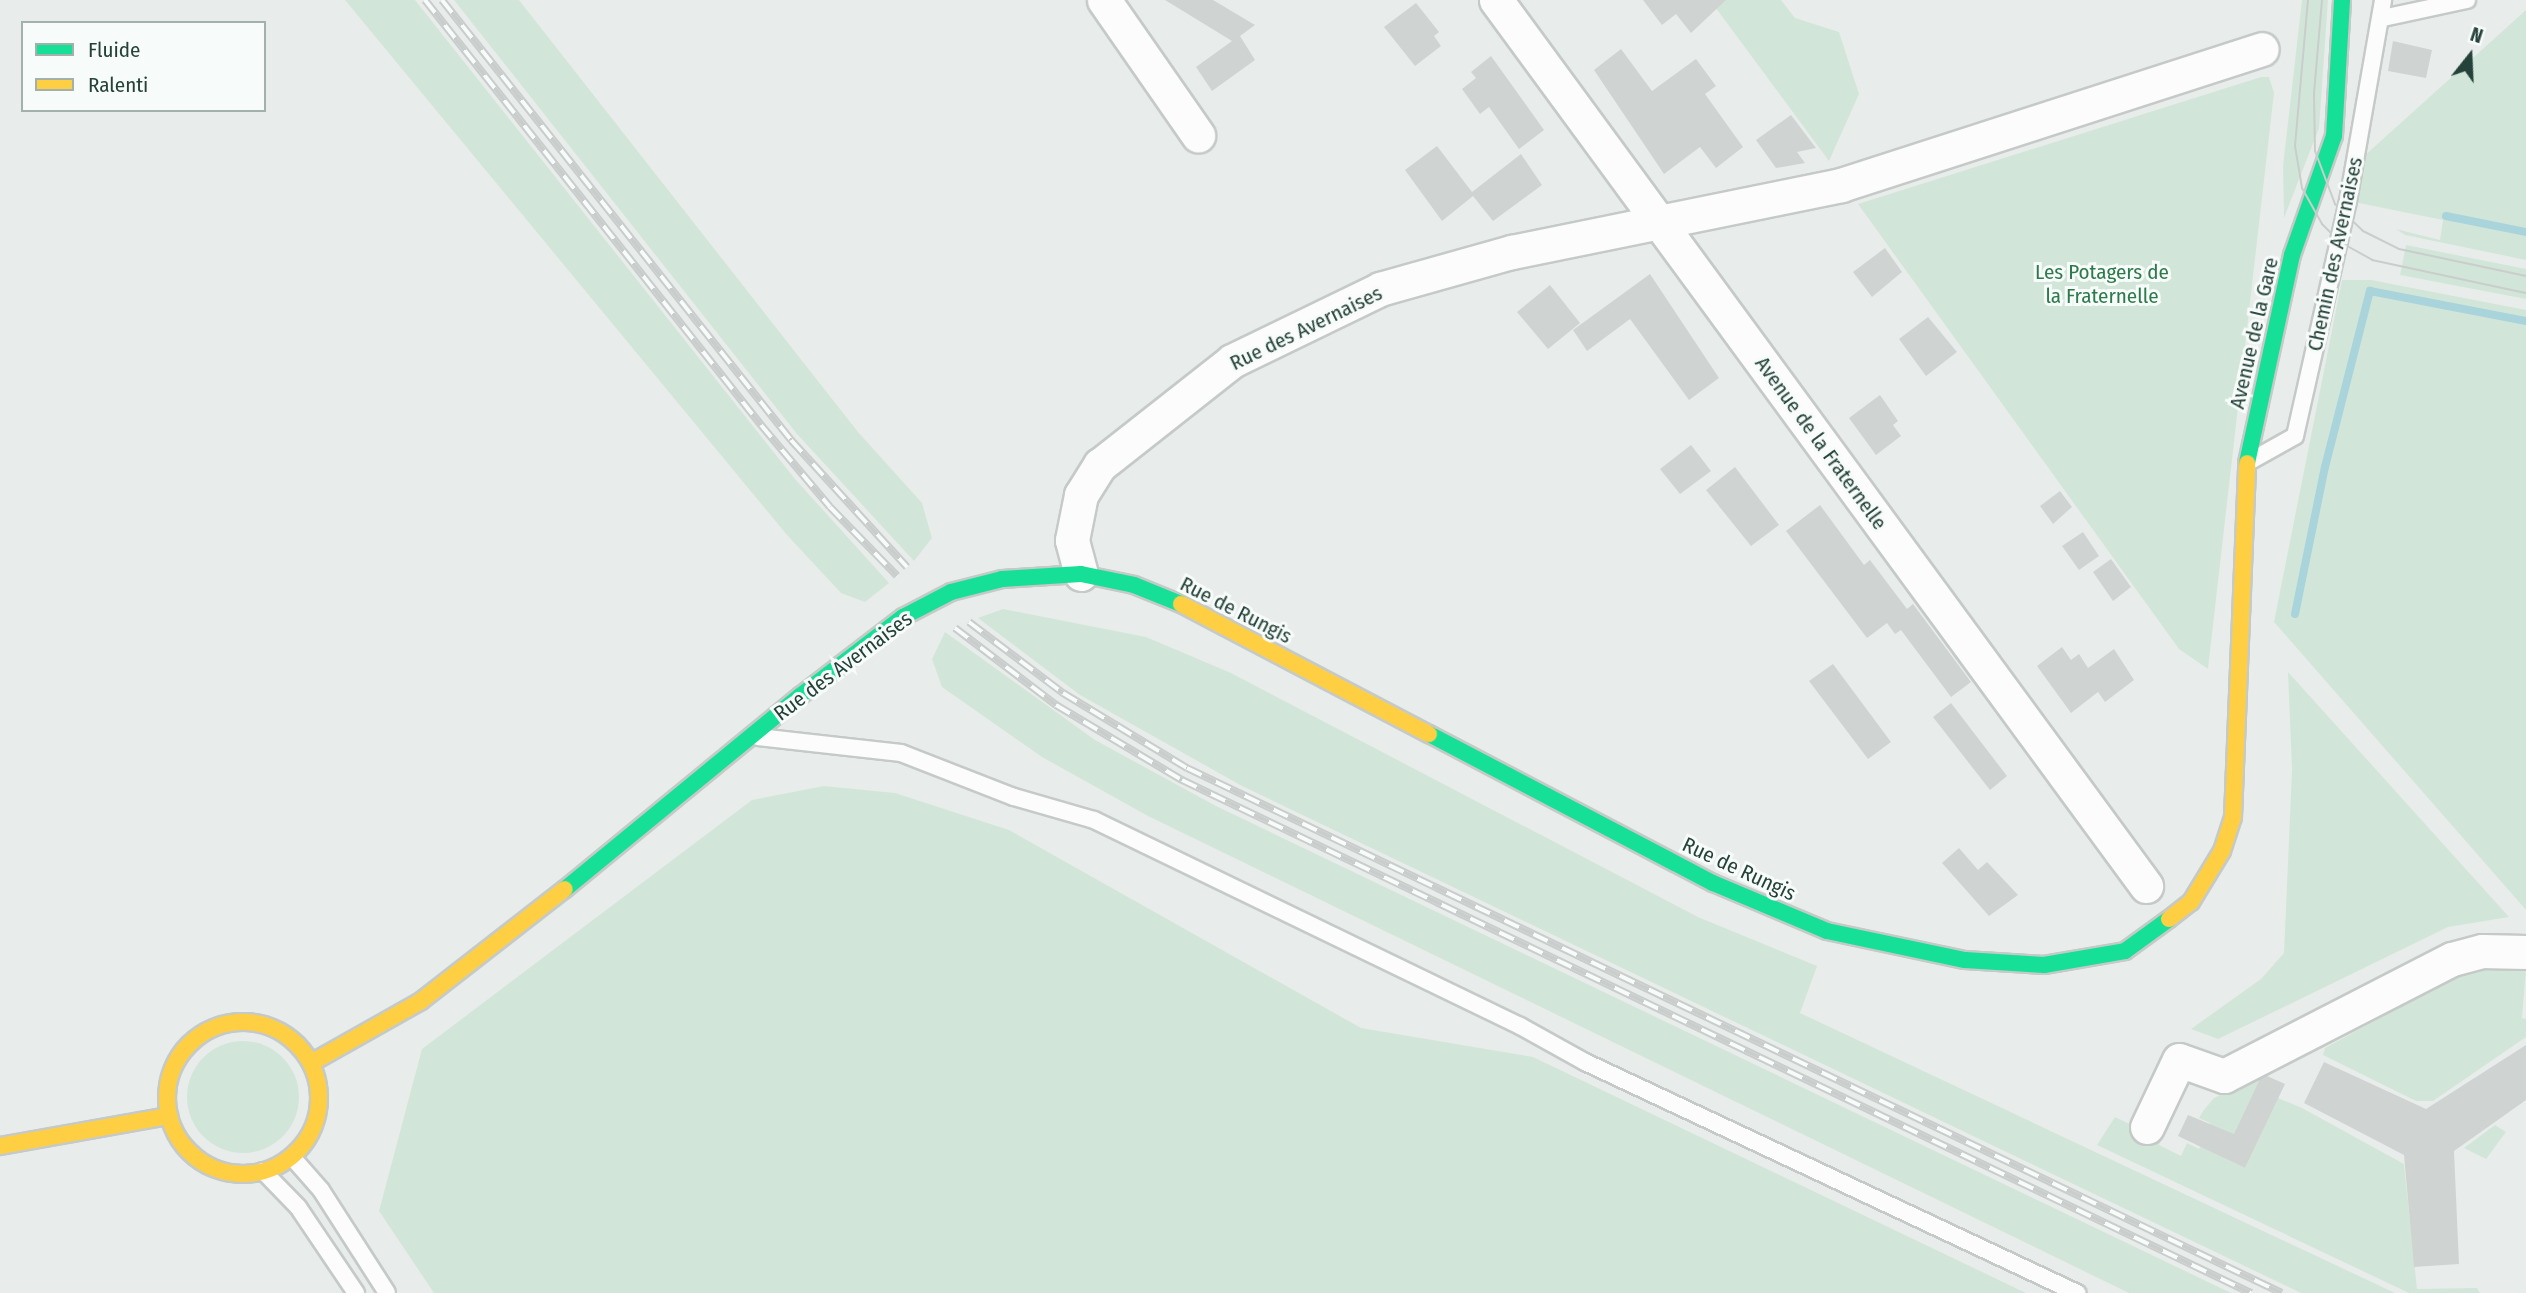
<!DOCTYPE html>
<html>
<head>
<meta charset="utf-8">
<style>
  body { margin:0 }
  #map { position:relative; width:2526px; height:1293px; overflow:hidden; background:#e8edeb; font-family:"Fira Sans Condensed",sans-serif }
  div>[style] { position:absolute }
  .green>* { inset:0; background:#d1e6d8 }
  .round { border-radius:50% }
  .stream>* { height:8px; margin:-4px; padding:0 4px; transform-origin:4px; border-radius:4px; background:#a9d4db }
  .building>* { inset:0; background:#cfd4d2 }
  .roads { filter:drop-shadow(2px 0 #c5cac8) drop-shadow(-2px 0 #c5cac8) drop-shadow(0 2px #c5cac8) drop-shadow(0 -2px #c5cac8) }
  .lane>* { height:16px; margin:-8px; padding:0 8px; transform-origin:8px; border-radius:8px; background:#fcfcfc }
  .street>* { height:33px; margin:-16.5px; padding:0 16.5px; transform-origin:16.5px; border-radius:16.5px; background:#fcfcfc }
  .fast>* { height:16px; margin:-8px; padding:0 8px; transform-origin:8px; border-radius:8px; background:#16e098 }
  .slow>* { height:16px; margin:-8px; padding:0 8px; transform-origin:8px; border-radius:8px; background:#ffcf43 }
  .slow>.ring { margin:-8px; padding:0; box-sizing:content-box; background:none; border:16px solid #ffcf43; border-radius:50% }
  .tram>* { height:2px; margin:-1px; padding:0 1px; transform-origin:1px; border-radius:1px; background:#c9cdcc }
  .rail>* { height:8px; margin-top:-4px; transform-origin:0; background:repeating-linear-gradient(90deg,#f7fbf9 0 16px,#c9cdcc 0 32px); box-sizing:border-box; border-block:2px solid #c9cdcc }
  span { translate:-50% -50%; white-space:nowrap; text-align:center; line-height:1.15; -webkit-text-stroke:6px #f7fbf9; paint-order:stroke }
  .street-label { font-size:21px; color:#24423a }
  .park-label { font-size:21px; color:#2d7a4b }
  .legend { position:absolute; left:21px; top:21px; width:245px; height:91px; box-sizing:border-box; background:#f7fbf9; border:2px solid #a3b1ad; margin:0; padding:9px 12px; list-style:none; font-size:21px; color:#24423a }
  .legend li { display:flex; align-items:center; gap:14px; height:35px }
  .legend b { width:35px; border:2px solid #a3b1ad }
  .north { position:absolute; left:2435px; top:21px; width:70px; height:70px; -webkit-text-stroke:5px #f7fbf9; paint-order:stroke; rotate:18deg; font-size:19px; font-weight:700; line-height:28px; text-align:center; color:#24423a }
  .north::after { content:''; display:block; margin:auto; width:24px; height:32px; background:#24423a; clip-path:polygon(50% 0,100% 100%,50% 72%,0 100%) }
</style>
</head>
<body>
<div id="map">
  <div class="green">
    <div style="clip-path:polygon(345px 0,415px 0,795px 479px,889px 583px,865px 602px,841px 593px,787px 535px)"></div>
    <div style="clip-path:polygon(454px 0,519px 0,858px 432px,922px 503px,932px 538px,914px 561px,797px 434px)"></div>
    <div style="clip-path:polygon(1710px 0,1781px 0,1795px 18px,1839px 32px,1859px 94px,1829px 161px)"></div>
    <div style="clip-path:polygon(2302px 0,2328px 0,2319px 128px,2284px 218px,2283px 166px)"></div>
    <div style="clip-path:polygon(2526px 10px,2526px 260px,2405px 235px,2396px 229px,2440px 240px,2443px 220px,2354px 202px,2363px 157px)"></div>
    <div style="clip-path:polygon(2261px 77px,2269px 77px,2274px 93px,2208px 669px,2179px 649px,1858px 204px)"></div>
    <div style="clip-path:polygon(2406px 245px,2526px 269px,2526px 299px,2400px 275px)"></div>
    <div style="clip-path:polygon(2342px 280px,2371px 280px,2526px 310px,2526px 910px,2274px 622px)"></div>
    <div style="clip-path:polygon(1003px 609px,1146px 637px,1231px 673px,1698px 917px,1817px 966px,1800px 1013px,2395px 1293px,2301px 1293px,1242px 786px,1080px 695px,978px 618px)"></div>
    <div style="clip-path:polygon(945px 632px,1095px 740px,1216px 806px,2231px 1293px,2129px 1293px,1148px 816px,1042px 757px,942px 687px,932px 659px)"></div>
    <div style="clip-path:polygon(2288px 672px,2509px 917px,2448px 927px,2218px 1039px,2191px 1029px,2261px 979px,2284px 953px,2292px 770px)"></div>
    <div style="clip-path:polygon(824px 786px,895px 793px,1009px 830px,1361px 1028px,1533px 1057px,2026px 1293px,434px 1293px,379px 1211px,422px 1049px,752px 800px)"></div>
    <div style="clip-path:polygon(2506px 966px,2526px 969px,2522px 1018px,2526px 1019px,2526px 1037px,2433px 1101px,2416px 1101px,2323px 1055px,2325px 1048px,2472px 968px)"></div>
    <div class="round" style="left:187px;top:1041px;width:112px;height:112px"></div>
    <div style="clip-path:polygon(2263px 1074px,2224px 1158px,2245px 1168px,2278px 1098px,2302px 1108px,2404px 1164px,2417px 1289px,2477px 1288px,2480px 1293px,2409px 1293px,2097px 1145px,2115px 1117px,2161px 1139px,2159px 1145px,2181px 1156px,2187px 1143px,2199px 1149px,2210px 1123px,2199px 1118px,2203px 1111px,2214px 1098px)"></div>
    <div style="clip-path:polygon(2495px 1125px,2506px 1132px,2486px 1159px,2464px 1148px)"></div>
  </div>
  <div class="stream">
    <div style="left:2446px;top:216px;width:82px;rotate:11.3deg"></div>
    <div style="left:2295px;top:614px;width:150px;rotate:-78.5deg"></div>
    <div style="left:2325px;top:467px;width:182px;rotate:-75.7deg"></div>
    <div style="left:2370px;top:291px;width:159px;rotate:10.9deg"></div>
  </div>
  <div class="building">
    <div style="clip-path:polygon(1165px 0,1213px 0,1255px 25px,1240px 36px,1255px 60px,1212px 91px,1196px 67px,1232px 41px)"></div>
    <div style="clip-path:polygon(1643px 0,1726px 0,1691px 33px,1676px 14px,1662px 25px)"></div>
    <div style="clip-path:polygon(1416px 3px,1439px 32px,1434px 36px,1441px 46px,1415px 66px,1384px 27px)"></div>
    <div style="clip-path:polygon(2393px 41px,2432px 50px,2426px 78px,2388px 71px)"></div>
    <div style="clip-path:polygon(1621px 49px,1652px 91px,1696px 59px,1716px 86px,1705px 94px,1743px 147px,1716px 168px,1700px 147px,1664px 174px,1594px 70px)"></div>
    <div style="clip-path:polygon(1491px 56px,1544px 130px,1519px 149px,1489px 107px,1480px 114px,1462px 89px,1476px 78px,1471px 72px)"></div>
    <div style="clip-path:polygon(1791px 115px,1816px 148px,1797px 152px,1805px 163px,1776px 168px,1756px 140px)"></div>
    <div style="clip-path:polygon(1437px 146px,1472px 192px,1521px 154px,1542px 185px,1493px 221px,1473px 196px,1442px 221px,1405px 170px)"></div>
    <div style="clip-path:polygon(1885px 248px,1902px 272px,1872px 297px,1853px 272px)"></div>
    <div style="clip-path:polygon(1650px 274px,1719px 378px,1689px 400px,1630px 319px,1587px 351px,1573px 330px)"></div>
    <div style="clip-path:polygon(1550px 285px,1580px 323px,1548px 349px,1517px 312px)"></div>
    <div style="clip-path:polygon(1928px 317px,1957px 352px,1926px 376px,1899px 339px)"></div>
    <div style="clip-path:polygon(1880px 395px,1898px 421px,1893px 425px,1901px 436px,1876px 455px,1849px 418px)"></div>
    <div style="clip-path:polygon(1691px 445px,1711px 471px,1680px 494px,1660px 469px)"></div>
    <div style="clip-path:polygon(1735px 467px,1779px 525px,1751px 546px,1706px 490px)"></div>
    <div style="clip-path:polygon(2060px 491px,2072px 507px,2053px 524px,2040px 506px)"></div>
    <div style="clip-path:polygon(1820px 505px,1864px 565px,1870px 560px,1907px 609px,1913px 604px,1971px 682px,1951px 697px,1901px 630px,1895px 634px,1887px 623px,1867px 638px,1786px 531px)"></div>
    <div style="clip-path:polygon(2083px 532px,2099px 556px,2079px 570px,2062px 546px)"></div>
    <div style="clip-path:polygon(2111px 559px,2131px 587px,2113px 601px,2093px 572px)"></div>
    <div style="clip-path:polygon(2062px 647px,2071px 660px,2079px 654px,2088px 668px,2114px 649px,2134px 680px,2105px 702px,2098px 692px,2071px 713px,2037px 666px)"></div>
    <div style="clip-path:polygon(1833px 664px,1891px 742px,1868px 759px,1809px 681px)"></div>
    <div style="clip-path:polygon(1951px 703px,2007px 776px,1990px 790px,1933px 717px)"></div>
    <div style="clip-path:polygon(1959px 848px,1978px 870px,1987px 862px,2018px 895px,1989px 916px,1942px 863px)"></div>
    <div style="clip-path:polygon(2526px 1045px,2526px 1100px,2454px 1151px,2459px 1264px,2414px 1267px,2404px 1155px,2304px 1103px,2324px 1062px,2426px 1109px)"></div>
    <div style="clip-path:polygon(2267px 1076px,2285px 1084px,2245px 1168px,2178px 1136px,2188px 1115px,2234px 1134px,2260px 1079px)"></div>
  </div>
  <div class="roads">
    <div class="lane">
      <div style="left:2383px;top:18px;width:86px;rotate:-12.1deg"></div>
      <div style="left:2252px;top:460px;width:49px;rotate:-29.2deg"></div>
      <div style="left:2295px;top:436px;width:241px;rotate:-77.3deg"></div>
      <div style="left:2348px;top:201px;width:204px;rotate:-80.1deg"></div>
      <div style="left:758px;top:737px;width:144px;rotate:6.4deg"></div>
      <div style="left:901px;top:753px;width:121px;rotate:21.3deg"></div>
      <div style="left:1014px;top:797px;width:83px;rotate:16deg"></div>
      <div style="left:1094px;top:820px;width:473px;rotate:25.8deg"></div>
      <div style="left:1520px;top:1026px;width:74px;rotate:29deg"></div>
      <div style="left:1585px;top:1062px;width:544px;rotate:25.15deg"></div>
      <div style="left:292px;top:1157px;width:44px;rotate:48.7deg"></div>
      <div style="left:321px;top:1190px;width:122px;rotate:57.3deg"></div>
      <div style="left:263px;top:1171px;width:50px;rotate:45.8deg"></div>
      <div style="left:298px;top:1207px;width:104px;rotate:56deg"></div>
    </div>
    <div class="street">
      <div style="left:1104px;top:0;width:165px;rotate:55.2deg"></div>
      <div style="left:1496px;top:0;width:1099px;rotate:53.73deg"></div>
      <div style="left:1081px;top:574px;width:35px;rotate:-105deg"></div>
      <div style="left:1072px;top:540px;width:46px;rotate:-78.7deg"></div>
      <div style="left:1081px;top:495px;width:36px;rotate:-58deg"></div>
      <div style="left:1100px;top:465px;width:168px;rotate:-38.2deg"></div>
      <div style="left:1232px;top:361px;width:165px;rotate:-25.9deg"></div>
      <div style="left:1380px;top:289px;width:137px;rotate:-15.7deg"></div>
      <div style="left:1512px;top:252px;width:336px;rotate:-11.5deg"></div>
      <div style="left:1841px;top:185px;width:442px;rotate:-17.9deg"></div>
      <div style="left:2147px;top:1127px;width:74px;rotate:-64.5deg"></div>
      <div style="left:2179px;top:1060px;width:48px;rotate:19.6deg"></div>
      <div style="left:2224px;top:1076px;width:256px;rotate:-27.2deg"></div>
      <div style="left:2452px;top:959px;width:31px;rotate:-15deg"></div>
      <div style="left:2482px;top:951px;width:44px;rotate:1.3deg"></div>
    </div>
    <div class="fast">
      <div style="left:2247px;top:463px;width:213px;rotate:-77.8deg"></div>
      <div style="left:2292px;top:255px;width:126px;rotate:-70.6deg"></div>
      <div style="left:2334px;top:136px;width:136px;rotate:-86.6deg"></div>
      <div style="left:1429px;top:734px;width:321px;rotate:27.7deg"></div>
      <div style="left:1713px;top:883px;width:124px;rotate:22.8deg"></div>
      <div style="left:1827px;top:931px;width:141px;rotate:11.9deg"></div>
      <div style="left:1965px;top:960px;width:79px;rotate:3.6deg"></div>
      <div style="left:2044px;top:965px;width:82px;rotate:-9.8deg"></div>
      <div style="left:2125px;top:951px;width:54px;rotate:-36deg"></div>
      <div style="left:565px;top:889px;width:304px;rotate:-39.4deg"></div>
      <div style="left:800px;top:696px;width:130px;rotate:-37.5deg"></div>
      <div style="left:903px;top:617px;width:54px;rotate:-27.5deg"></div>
      <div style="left:951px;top:592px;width:53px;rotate:-14.3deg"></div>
      <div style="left:1002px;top:579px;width:79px;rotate:-3.6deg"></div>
      <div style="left:1081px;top:574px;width:54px;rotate:11.7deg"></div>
      <div style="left:1134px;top:585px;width:51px;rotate:22deg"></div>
    </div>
    <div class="slow">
      <div style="left:1181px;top:604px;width:280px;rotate:27.7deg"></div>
      <div style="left:2169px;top:919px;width:28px;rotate:-38deg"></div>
      <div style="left:2191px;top:902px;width:60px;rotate:-58.7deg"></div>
      <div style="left:2222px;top:851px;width:36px;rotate:-72deg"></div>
      <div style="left:2233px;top:817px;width:354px;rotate:-87.7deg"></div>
      <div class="ring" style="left:167px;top:1022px;width:136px;height:136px"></div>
      <div style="left:311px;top:1063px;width:126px;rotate:-29.4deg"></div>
      <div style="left:421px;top:1001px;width:182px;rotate:-37.9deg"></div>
      <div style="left:0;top:1146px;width:172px;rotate:-10.1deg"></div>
    </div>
  </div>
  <div class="tram">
    <div style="left:2308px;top:0;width:147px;rotate:95.1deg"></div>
    <div style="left:2295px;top:146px;width:43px;rotate:80.5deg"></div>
    <div style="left:2302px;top:188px;width:41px;rotate:60.9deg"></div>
    <div style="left:2322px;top:224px;width:25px;rotate:45deg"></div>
    <div style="left:2340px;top:242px;width:37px;rotate:29deg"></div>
    <div style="left:2372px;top:260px;width:157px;rotate:12.1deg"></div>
    <div style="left:2322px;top:0;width:94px;rotate:94.9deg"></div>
    <div style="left:2314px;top:94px;width:57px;rotate:89deg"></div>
    <div style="left:2315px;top:151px;width:57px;rotate:69.3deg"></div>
    <div style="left:2335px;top:204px;width:39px;rotate:44deg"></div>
    <div style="left:2363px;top:231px;width:40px;rotate:26.6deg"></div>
    <div style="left:2399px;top:249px;width:130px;rotate:12deg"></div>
  </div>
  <div class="rail">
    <div style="left:425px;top:0;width:542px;rotate:51.67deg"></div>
    <div style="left:761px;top:425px;width:107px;rotate:49.9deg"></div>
    <div style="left:830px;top:507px;width:96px;rotate:45.8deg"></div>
    <div style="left:442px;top:0;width:562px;rotate:51.58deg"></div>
    <div style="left:791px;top:440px;width:172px;rotate:47.6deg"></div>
    <div style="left:969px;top:622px;width:118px;rotate:37.1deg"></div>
    <div style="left:1063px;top:693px;width:145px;rotate:31.2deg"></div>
    <div style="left:1187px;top:768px;width:1214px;rotate:25.62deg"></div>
    <div style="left:955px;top:628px;width:127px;rotate:37.3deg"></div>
    <div style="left:1056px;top:705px;width:147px;rotate:30.8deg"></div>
    <div style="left:1182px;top:780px;width:1186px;rotate:25.64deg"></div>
  </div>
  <div class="street-label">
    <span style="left:2335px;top:254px;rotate:-78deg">Chemin des Avernaises</span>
    <span style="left:1306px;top:328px;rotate:-26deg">Rue des Avernaises</span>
    <span style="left:2254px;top:333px;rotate:-77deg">Avenue de la Gare</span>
    <span style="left:1821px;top:443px;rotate:54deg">Avenue de la Fraternelle</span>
    <span style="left:1236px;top:610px;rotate:27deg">Rue de Rungis</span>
    <span style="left:843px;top:666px;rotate:-37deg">Rue des Avernaises</span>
    <span style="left:1739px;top:869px;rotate:25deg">Rue de Rungis</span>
  </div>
  <div class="park-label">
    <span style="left:2102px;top:284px">Les Potagers de<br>la Fraternelle</span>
  </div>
  <ul class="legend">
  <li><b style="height:9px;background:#16e098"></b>Fluide</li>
  <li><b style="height:9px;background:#ffcf43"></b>Ralenti</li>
  </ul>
  <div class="north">N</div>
</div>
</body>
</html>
